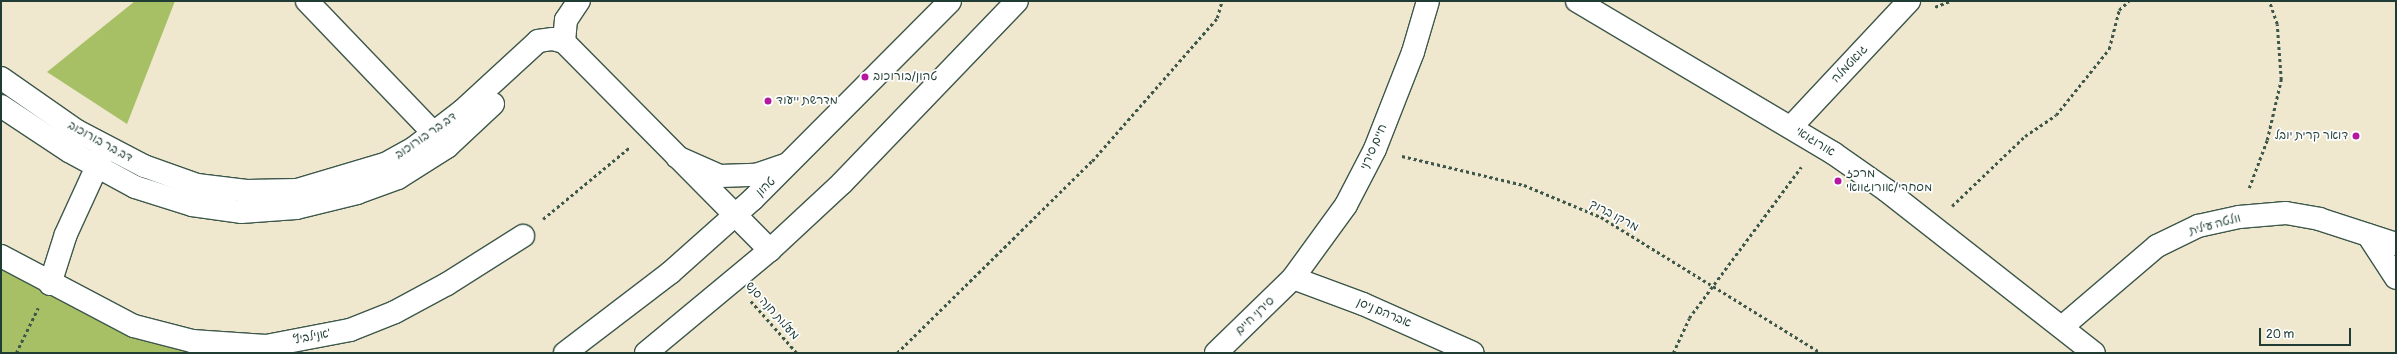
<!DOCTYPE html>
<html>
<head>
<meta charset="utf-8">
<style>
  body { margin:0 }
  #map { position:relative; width:2397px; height:354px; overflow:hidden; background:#efe8ce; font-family:Pangolin,"Playpen Sans Hebrew",sans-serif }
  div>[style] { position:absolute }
  .green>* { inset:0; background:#a7c066 }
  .path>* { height:2.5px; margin-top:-1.25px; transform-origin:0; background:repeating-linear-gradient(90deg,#3e574b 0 3px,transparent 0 6px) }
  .roads { filter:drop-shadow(1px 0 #3e574b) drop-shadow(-1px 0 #3e574b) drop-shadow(0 1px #3e574b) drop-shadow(0 -1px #3e574b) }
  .minor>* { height:22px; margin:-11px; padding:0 11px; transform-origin:11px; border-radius:11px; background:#fff }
  .major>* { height:22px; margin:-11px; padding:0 11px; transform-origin:11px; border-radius:11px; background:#fff }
  .dots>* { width:11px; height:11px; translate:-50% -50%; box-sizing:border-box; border:2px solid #fff; border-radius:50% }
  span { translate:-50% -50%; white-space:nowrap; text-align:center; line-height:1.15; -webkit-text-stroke:3.5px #fff; paint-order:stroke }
  .street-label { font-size:12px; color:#1f3d34 }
  .poi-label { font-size:12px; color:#1f3d34 }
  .left { translate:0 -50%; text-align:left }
  .right { translate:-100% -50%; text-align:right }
  .frame { position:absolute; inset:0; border:2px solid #1f3d34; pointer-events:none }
  .scale { position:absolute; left:2259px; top:328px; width:92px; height:18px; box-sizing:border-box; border:2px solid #1f3d34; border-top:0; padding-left:5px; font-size:12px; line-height:14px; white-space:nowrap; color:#1f3d34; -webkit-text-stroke:3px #fff; paint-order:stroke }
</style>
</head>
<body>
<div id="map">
  <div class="green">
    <div style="clip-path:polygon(135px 1px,175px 1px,127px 124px,47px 72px)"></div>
    <div style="clip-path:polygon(1px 266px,97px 318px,286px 353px,1px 353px)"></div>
  </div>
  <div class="path">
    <div style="left:1935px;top:7px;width:16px;rotate:-22deg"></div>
    <div style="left:1402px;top:156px;width:125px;rotate:13.4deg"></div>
    <div style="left:1524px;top:185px;width:83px;rotate:22.6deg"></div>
    <div style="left:1601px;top:217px;width:259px;rotate:31.7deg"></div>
    <div style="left:2249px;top:188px;width:51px;rotate:-69.4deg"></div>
    <div style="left:2267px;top:140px;width:62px;rotate:-76.9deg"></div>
    <div style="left:2281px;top:80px;width:56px;rotate:-94.1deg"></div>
    <div style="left:2277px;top:24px;width:24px;rotate:-109deg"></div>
    <div style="left:1952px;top:206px;width:101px;rotate:-43.8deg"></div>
    <div style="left:2025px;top:136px;width:37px;rotate:-34deg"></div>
    <div style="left:2056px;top:115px;width:85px;rotate:-51.2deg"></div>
    <div style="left:2109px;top:49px;width:40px;rotate:-75.6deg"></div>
    <div style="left:2119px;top:10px;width:13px;rotate:-42deg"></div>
    <div style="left:543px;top:219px;width:113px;rotate:-39.6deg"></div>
    <div style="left:751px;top:301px;width:69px;rotate:48.5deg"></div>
    <div style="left:16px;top:353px;width:50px;rotate:-63.9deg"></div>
    <div style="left:897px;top:353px;width:274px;rotate:-44.6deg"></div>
    <div style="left:1092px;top:161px;width:190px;rotate:-48.8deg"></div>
    <div style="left:1217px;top:18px;width:18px;rotate:-74deg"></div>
    <div style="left:1673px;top:353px;width:38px;rotate:-65deg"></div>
    <div style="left:1689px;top:318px;width:188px;rotate:-53.4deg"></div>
  </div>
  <div class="roads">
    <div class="minor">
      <div style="left:307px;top:1px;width:198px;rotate:46.2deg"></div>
      <div style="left:1577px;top:1px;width:298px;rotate:30.7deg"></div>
      <div style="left:1833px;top:153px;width:65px;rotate:34.9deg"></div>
      <div style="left:1886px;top:190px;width:264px;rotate:38.1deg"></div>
      <div style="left:564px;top:42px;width:22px;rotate:-85deg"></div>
      <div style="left:566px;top:20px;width:23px;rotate:-56deg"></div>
      <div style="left:1px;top:78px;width:93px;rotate:34.9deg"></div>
      <div style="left:77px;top:131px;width:76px;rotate:27.6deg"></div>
      <div style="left:144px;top:166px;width:56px;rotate:19.7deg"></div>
      <div style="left:197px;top:185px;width:50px;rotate:6.8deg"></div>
      <div style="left:247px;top:191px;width:50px;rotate:-1.1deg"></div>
      <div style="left:297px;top:190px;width:92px;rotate:-16.5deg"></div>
      <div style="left:385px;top:164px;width:33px;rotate:-29deg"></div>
      <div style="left:414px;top:148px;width:61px;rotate:-37.6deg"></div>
      <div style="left:462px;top:111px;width:103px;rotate:-42.6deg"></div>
      <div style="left:538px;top:41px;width:15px;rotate:-8deg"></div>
      <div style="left:553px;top:39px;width:11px;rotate:15deg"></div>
      <div style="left:564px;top:42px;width:293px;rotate:45.3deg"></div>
      <div style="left:1px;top:106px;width:82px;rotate:33.5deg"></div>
      <div style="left:69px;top:151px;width:75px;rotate:28.6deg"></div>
      <div style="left:135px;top:187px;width:60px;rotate:17.5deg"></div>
      <div style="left:192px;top:205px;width:49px;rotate:8.1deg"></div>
      <div style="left:241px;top:212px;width:55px;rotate:-4.2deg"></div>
      <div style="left:296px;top:208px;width:63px;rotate:-13.8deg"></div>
      <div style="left:357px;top:193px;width:44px;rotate:-20.1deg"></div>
      <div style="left:398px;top:178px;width:58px;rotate:-32.3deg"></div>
      <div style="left:447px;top:147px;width:63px;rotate:-43.1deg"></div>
      <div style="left:1791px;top:127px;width:173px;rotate:-46.9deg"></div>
      <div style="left:2368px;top:235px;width:51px;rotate:56.9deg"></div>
      <div style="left:1px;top:256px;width:150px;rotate:27.8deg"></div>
      <div style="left:134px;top:326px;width:60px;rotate:14.5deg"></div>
      <div style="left:192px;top:341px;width:74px;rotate:3.9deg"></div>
      <div style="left:266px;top:346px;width:86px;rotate:-10.8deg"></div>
      <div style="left:350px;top:330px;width:48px;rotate:-21.8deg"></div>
      <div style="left:395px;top:312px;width:59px;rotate:-28.3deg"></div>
      <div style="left:447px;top:284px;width:90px;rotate:-32.3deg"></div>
      <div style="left:1293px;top:278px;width:75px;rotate:20.4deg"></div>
      <div style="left:1363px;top:304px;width:120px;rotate:24deg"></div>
      <div style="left:50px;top:284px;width:52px;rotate:-72.3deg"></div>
      <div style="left:66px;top:234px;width:89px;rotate:-65.4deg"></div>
      <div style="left:2062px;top:327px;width:125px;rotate:-40.5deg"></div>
      <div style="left:2157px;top:246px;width:46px;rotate:-26deg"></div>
      <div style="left:2198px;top:226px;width:42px;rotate:-12.4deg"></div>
      <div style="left:2239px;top:217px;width:47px;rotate:-4.9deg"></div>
      <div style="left:2286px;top:213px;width:34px;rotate:10deg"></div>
      <div style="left:2319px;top:219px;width:81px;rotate:18deg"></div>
      <div style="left:1216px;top:353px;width:107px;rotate:-44.2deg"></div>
      <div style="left:1293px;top:278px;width:90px;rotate:-54deg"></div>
      <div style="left:1346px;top:205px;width:63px;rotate:-62.6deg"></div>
      <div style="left:1375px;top:149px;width:104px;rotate:-68.6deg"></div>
      <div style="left:1413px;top:52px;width:53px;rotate:-73.6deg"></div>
    </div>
    <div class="major">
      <div style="left:677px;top:157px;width:47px;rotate:23.8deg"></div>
      <div style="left:720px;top:176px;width:36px;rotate:-2deg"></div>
      <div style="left:756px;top:175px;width:31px;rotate:-19deg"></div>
      <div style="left:565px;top:353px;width:132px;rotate:-37.3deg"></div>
      <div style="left:670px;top:273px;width:111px;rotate:-41.7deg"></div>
      <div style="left:753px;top:199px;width:279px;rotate:-45.1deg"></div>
      <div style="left:646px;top:353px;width:161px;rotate:-39.7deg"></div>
      <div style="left:770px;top:250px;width:98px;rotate:-42.9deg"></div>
      <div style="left:842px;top:183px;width:252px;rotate:-46.1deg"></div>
    </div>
  </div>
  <div class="dots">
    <div style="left:865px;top:77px;background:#b5179e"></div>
    <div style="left:768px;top:101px;background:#b5179e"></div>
    <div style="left:2356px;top:136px;background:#b5179e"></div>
    <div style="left:1838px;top:181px;background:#b5179e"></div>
  </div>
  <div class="street-label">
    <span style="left:1850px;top:64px;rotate:-47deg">גואטמלה</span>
    <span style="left:426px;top:136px;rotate:-35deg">דב בר בורוכוב</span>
    <span style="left:100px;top:142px;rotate:29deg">דב בר בורוכוב</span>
    <span style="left:1815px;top:142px;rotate:32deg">אורוגואי</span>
    <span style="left:1374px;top:147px;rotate:-66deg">חיים סירני</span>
    <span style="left:766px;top:187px;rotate:-43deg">טהון</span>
    <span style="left:1614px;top:216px;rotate:28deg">מרקו ברוך</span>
    <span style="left:2215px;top:225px;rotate:-15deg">וולטה עילית</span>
    <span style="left:772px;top:311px;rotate:48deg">מעלות חנה סנש</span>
    <span style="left:1384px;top:313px;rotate:23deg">אברהם ניסן</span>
    <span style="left:1255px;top:316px;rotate:-44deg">סירני חיים</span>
    <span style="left:312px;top:337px;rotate:-11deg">אנילביץ'</span>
  </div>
  <div class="poi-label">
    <span class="left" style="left:873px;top:77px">טהון/בורוכוב</span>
    <span class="left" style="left:776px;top:101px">מדרשת ייעוד</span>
    <span class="right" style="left:2348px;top:136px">דואר קרית יובל</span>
    <span class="left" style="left:1846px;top:181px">מרכז<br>מסחרי/אורוגוואי</span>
  </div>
  <div class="frame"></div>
  <div class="scale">20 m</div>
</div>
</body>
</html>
